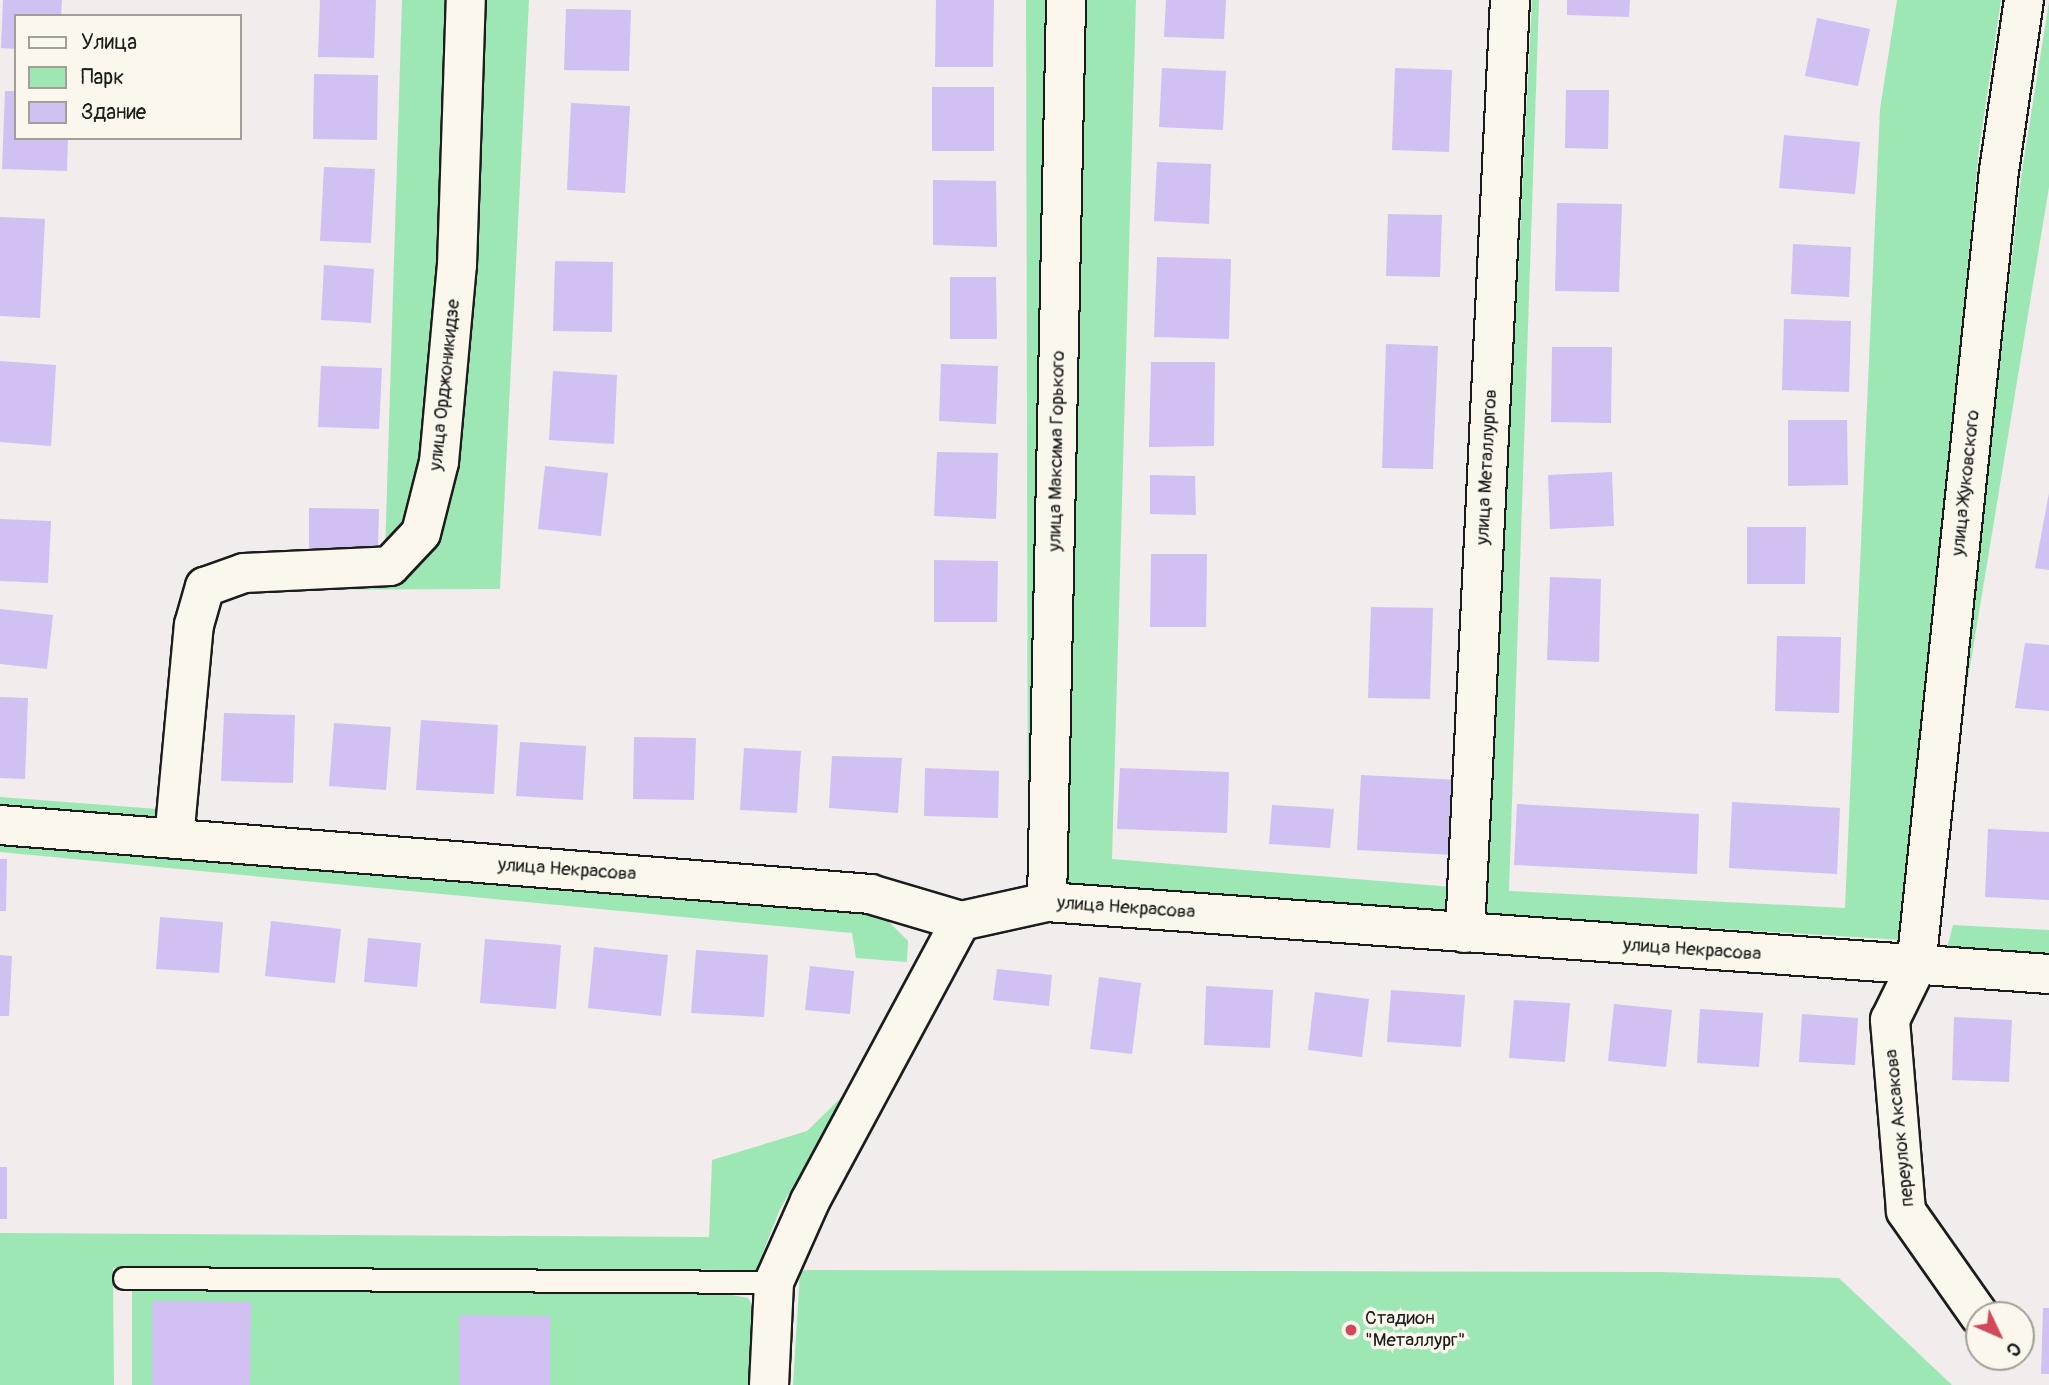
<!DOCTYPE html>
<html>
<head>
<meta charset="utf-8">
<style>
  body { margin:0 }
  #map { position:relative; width:2049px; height:1385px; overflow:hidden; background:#f2eced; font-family:Pangolin,sans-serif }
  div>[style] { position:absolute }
  .green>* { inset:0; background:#9de7b5 }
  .building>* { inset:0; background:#d0c1f2 }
  .roads { filter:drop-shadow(2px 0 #1c1c1c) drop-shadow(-2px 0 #1c1c1c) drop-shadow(0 2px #1c1c1c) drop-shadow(0 -2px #1c1c1c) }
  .service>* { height:21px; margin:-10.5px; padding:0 10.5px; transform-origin:10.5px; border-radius:10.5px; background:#fbf7ec }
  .minor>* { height:38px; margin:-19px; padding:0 19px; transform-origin:19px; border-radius:19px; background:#fbf7ec }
  .dots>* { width:19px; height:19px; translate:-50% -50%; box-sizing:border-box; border:4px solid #fbf7ec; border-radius:50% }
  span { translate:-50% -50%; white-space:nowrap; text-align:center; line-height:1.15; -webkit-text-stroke:7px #fbf7ec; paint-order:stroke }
  .street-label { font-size:19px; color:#1c1c1c }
  .poi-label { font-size:19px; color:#1c1c1c }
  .left { translate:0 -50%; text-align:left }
  .legend { position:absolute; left:14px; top:14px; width:228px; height:126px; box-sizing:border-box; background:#fbf7ec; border:2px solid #a29f99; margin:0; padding:9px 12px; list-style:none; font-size:21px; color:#1c1c1c }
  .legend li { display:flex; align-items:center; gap:14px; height:35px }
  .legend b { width:35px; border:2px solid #a29f99 }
  .north { position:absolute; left:1965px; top:1301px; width:70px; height:70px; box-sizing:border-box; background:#fbf7ec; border:2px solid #a29f99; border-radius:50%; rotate:134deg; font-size:19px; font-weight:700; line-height:28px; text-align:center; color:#1c1c1c }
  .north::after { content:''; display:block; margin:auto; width:24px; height:32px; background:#d1495b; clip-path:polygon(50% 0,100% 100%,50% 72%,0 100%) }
</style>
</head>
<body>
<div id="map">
  <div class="green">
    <div style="clip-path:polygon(402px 0,452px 0,441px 251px,414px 520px,385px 554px)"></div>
    <div style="clip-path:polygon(481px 0,529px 0,500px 589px,230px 590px,436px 544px)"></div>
    <div style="clip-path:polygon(1026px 0,1050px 0,1034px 887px,1028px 863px)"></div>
    <div style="clip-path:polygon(1084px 0,1136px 0,1112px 859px,1453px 887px,1453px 911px,1061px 884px)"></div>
    <div style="clip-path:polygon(1532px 0,1539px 0,1509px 891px,1845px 908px,1880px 109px,1897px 0,2001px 0,1979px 149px,1902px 940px,1485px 914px)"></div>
    <div style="clip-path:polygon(2049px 2px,2049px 187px,1958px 740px,2021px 177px)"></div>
    <div style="clip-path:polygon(0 797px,157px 809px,155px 822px,0 809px)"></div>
    <div style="clip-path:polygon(0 840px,839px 904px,883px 916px,908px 941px,907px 962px,856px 958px,852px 933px,0 852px)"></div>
    <div style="clip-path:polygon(1953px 925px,2049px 930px,2049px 954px,1947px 948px)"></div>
    <div style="clip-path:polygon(849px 1090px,780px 1209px,756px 1270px,113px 1268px,114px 1385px,0 1385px,0 1233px,709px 1237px,712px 1160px,807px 1131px)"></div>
    <div style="clip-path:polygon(808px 1270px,1662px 1272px,1839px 1278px,1952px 1385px,793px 1385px,800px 1271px)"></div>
    <div style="clip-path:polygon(132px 1287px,721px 1293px,748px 1298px,760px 1319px,756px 1385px,132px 1385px)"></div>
  </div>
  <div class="building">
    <div style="clip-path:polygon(3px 0,62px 0,61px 16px,16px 16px,16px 49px,1px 48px)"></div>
    <div style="clip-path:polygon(320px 0,376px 0,374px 58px,318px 57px)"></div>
    <div style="clip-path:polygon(936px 0,994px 0,993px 67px,935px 67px)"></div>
    <div style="clip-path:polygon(1166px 0,1226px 0,1224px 39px,1164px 37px)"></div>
    <div style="clip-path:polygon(1567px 0,1630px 0,1629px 17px,1567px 15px)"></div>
    <div style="clip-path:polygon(566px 9px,631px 10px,629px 71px,564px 70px)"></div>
    <div style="clip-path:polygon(1817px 18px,1870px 29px,1858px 86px,1805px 76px)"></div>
    <div style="clip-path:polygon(1162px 68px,1226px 71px,1223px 130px,1159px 127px)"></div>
    <div style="clip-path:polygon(1395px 68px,1452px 70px,1449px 152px,1392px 150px)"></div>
    <div style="clip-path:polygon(314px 74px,378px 75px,377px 140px,313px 139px)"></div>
    <div style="clip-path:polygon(932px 87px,994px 87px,994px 151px,932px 151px)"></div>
    <div style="clip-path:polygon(1566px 90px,1609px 90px,1608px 149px,1565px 148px)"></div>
    <div style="clip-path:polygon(5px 91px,16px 91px,16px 138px,68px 138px,67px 171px,2px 169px)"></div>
    <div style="clip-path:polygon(571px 103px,630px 106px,625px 193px,567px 190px)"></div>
    <div style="clip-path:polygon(1784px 135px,1860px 142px,1855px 194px,1779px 188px)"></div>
    <div style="clip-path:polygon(1157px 162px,1211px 164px,1209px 224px,1154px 221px)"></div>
    <div style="clip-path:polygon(324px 167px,375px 169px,371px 243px,320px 241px)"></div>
    <div style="clip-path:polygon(933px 180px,996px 181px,997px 247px,933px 245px)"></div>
    <div style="clip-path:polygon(1557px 203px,1622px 204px,1619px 292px,1555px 291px)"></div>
    <div style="clip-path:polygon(1388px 214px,1442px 215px,1440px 277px,1386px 276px)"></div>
    <div style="clip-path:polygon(0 217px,45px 219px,40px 318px,0 316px)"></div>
    <div style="clip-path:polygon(1793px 244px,1851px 247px,1849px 297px,1791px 294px)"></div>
    <div style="clip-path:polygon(1157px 257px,1231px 259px,1229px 339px,1154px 337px)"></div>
    <div style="clip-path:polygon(555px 261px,613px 262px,612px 332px,553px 331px)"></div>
    <div style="clip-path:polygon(324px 265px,374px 269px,371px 323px,321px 320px)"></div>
    <div style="clip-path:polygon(950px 277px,996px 277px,997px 339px,950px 339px)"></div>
    <div style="clip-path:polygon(1784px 319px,1851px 321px,1849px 392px,1782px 390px)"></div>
    <div style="clip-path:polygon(1386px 344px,1438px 346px,1433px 469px,1382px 468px)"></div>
    <div style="clip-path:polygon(1552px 347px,1612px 347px,1611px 423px,1551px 422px)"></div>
    <div style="clip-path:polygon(0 361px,56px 365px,51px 446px,0 442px)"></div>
    <div style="clip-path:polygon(1151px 362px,1215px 362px,1214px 446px,1149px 447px)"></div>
    <div style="clip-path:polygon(941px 364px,998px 366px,996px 424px,939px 421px)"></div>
    <div style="clip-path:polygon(321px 366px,382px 368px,379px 429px,318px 427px)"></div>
    <div style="clip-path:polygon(553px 371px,617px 375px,614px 444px,549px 440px)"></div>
    <div style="clip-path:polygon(1788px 420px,1847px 420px,1848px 485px,1788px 486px)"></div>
    <div style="clip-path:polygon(937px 452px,998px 453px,996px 519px,934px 516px)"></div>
    <div style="clip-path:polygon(545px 466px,608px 473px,601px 536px,538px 529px)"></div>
    <div style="clip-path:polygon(1612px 472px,1614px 526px,1550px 529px,1548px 475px)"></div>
    <div style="clip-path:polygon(1150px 475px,1195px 476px,1196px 515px,1150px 514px)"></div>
    <div style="clip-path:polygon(2049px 493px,2049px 570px,2035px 568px)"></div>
    <div style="clip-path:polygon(309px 508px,379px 509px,378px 548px,309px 548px)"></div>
    <div style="clip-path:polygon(0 519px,51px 521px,48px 583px,0 581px)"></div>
    <div style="clip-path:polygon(1747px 527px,1806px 527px,1805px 584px,1747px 584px)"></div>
    <div style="clip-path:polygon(1151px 554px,1207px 554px,1206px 627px,1150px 627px)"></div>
    <div style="clip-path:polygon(934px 560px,998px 561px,997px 622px,934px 622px)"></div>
    <div style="clip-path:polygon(1550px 577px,1601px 579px,1599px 662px,1547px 660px)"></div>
    <div style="clip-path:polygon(1371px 607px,1433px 608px,1430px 699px,1368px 698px)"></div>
    <div style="clip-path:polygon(0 609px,53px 615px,47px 669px,0 664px)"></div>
    <div style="clip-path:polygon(1777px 636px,1841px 637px,1839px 713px,1775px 711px)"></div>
    <div style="clip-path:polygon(2025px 643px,2049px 645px,2049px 711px,2015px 708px)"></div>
    <div style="clip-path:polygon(0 697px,28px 698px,25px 779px,0 778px)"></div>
    <div style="clip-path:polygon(224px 713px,295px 715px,293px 783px,221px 781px)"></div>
    <div style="clip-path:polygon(421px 720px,498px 725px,494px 794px,416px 790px)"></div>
    <div style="clip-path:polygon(334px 723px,391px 727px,386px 790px,329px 786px)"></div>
    <div style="clip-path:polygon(634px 737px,696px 738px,694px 800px,633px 799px)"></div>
    <div style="clip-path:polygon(520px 742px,586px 746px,583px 800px,516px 796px)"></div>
    <div style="clip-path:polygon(744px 748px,801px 751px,797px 813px,740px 810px)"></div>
    <div style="clip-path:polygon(832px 756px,902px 758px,898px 813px,829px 808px)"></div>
    <div style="clip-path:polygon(925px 768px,999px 771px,998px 818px,924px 816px)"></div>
    <div style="clip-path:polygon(1120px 768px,1229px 772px,1227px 833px,1117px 829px)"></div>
    <div style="clip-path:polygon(1361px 775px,1459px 780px,1455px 855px,1357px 850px)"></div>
    <div style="clip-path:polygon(1732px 802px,1840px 808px,1837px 874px,1729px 868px)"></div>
    <div style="clip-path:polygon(1517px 804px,1699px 814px,1697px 874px,1514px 865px)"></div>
    <div style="clip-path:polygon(1272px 805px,1334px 809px,1330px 848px,1269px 844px)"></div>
    <div style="clip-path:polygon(1988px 829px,2049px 832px,2049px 900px,1985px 897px)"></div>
    <div style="clip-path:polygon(0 859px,7px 859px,6px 911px,0 911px)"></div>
    <div style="clip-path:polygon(160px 917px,223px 922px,219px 973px,156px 969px)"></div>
    <div style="clip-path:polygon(271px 921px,341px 929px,335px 983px,265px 976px)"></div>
    <div style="clip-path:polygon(368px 938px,421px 943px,417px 987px,364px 982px)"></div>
    <div style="clip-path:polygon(485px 939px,561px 945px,556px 1009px,480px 1003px)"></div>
    <div style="clip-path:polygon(594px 947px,668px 955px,661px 1016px,588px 1008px)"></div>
    <div style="clip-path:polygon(696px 950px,768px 955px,764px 1017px,691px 1013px)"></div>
    <div style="clip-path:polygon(0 955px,12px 956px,9px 1016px,0 1016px)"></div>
    <div style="clip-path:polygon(810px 966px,854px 971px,850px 1014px,805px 1010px)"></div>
    <div style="clip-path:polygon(997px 969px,1052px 975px,1049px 1006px,993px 1000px)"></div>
    <div style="clip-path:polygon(1099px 977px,1141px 983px,1132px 1054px,1090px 1049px)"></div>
    <div style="clip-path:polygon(1206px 986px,1273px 990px,1270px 1048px,1204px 1045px)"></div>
    <div style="clip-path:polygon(1391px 990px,1465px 995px,1461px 1047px,1387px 1042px)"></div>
    <div style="clip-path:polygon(1315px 992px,1369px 999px,1362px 1057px,1308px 1050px)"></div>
    <div style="clip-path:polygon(1514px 1000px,1570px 1003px,1565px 1062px,1509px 1058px)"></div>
    <div style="clip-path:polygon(1614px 1004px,1672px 1010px,1666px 1067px,1608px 1061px)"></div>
    <div style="clip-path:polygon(1700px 1009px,1763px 1013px,1759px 1067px,1697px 1063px)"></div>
    <div style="clip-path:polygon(1802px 1014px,1858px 1018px,1855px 1065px,1799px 1062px)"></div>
    <div style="clip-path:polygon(1954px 1017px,2012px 1020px,2009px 1082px,1952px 1080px)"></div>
    <div style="clip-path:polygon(0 1167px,7px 1167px,7px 1219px,0 1219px)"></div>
    <div style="clip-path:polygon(152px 1301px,251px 1302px,250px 1385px,152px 1385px)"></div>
    <div style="clip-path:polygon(2043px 1308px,2049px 1308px,2049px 1374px,2041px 1374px)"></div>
    <div style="clip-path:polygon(459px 1315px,550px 1316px,550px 1385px,459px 1385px)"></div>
  </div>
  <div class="roads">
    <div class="service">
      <div style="left:124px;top:1278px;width:650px;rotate:0.35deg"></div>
    </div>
    <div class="minor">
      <div style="left:0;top:825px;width:873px;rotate:4.53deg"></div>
      <div style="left:870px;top:894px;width:95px;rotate:16.5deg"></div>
      <div style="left:961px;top:921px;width:88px;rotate:-12.5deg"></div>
      <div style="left:1047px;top:902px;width:1005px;rotate:4.11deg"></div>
      <div style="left:174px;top:839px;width:215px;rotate:-84.7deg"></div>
      <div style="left:194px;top:625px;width:40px;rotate:-74deg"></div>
      <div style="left:205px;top:587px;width:41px;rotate:-19.7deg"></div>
      <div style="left:244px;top:573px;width:146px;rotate:-2.7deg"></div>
      <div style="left:390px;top:566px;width:45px;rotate:-46.8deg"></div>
      <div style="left:421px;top:533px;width:73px;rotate:-75.8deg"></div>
      <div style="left:439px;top:462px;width:198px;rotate:-84.8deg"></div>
      <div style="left:457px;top:265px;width:265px;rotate:-88.1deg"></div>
      <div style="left:1047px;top:902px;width:902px;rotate:-88.79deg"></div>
      <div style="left:1465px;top:933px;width:934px;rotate:-87.24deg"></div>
      <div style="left:1979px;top:1315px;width:127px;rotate:-125.1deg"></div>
      <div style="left:1906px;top:1211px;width:192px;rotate:-94.8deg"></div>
      <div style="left:1890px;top:1020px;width:59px;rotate:-63.9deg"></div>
      <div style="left:1916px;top:967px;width:800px;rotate:-84.05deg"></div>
      <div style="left:1999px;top:171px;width:173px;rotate:-81.7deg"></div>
      <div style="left:769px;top:1385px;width:103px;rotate:-87.2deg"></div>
      <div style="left:774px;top:1282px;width:89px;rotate:-66deg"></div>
      <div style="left:810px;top:1201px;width:318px;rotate:-61.7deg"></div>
    </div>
  </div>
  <div class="dots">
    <div style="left:1351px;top:1330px;background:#d1495b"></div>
  </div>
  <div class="street-label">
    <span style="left:445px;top:385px;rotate:-84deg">улица Орджоникидзе</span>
    <span style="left:1057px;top:451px;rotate:-89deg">улица Максима Горького</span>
    <span style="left:1487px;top:467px;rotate:-87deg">улица Металлургов</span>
    <span style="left:1966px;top:483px;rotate:-84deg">улица Жуковского</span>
    <span style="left:567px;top:870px;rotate:4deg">улица Некрасова</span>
    <span style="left:1126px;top:908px;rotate:4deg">улица Некрасова</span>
    <span style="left:1692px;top:950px;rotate:4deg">улица Некрасова</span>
    <span style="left:1900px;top:1128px;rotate:-96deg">переулок Аксакова</span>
  </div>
  <div class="poi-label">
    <span class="left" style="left:1365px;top:1330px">Стадион<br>"Металлург"</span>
  </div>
  <ul class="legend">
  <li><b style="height:9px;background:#fbf7ec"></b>Улица</li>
  <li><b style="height:19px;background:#9de7b5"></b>Парк</li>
  <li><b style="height:19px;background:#d0c1f2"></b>Здание</li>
  </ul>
  <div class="north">С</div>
</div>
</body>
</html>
